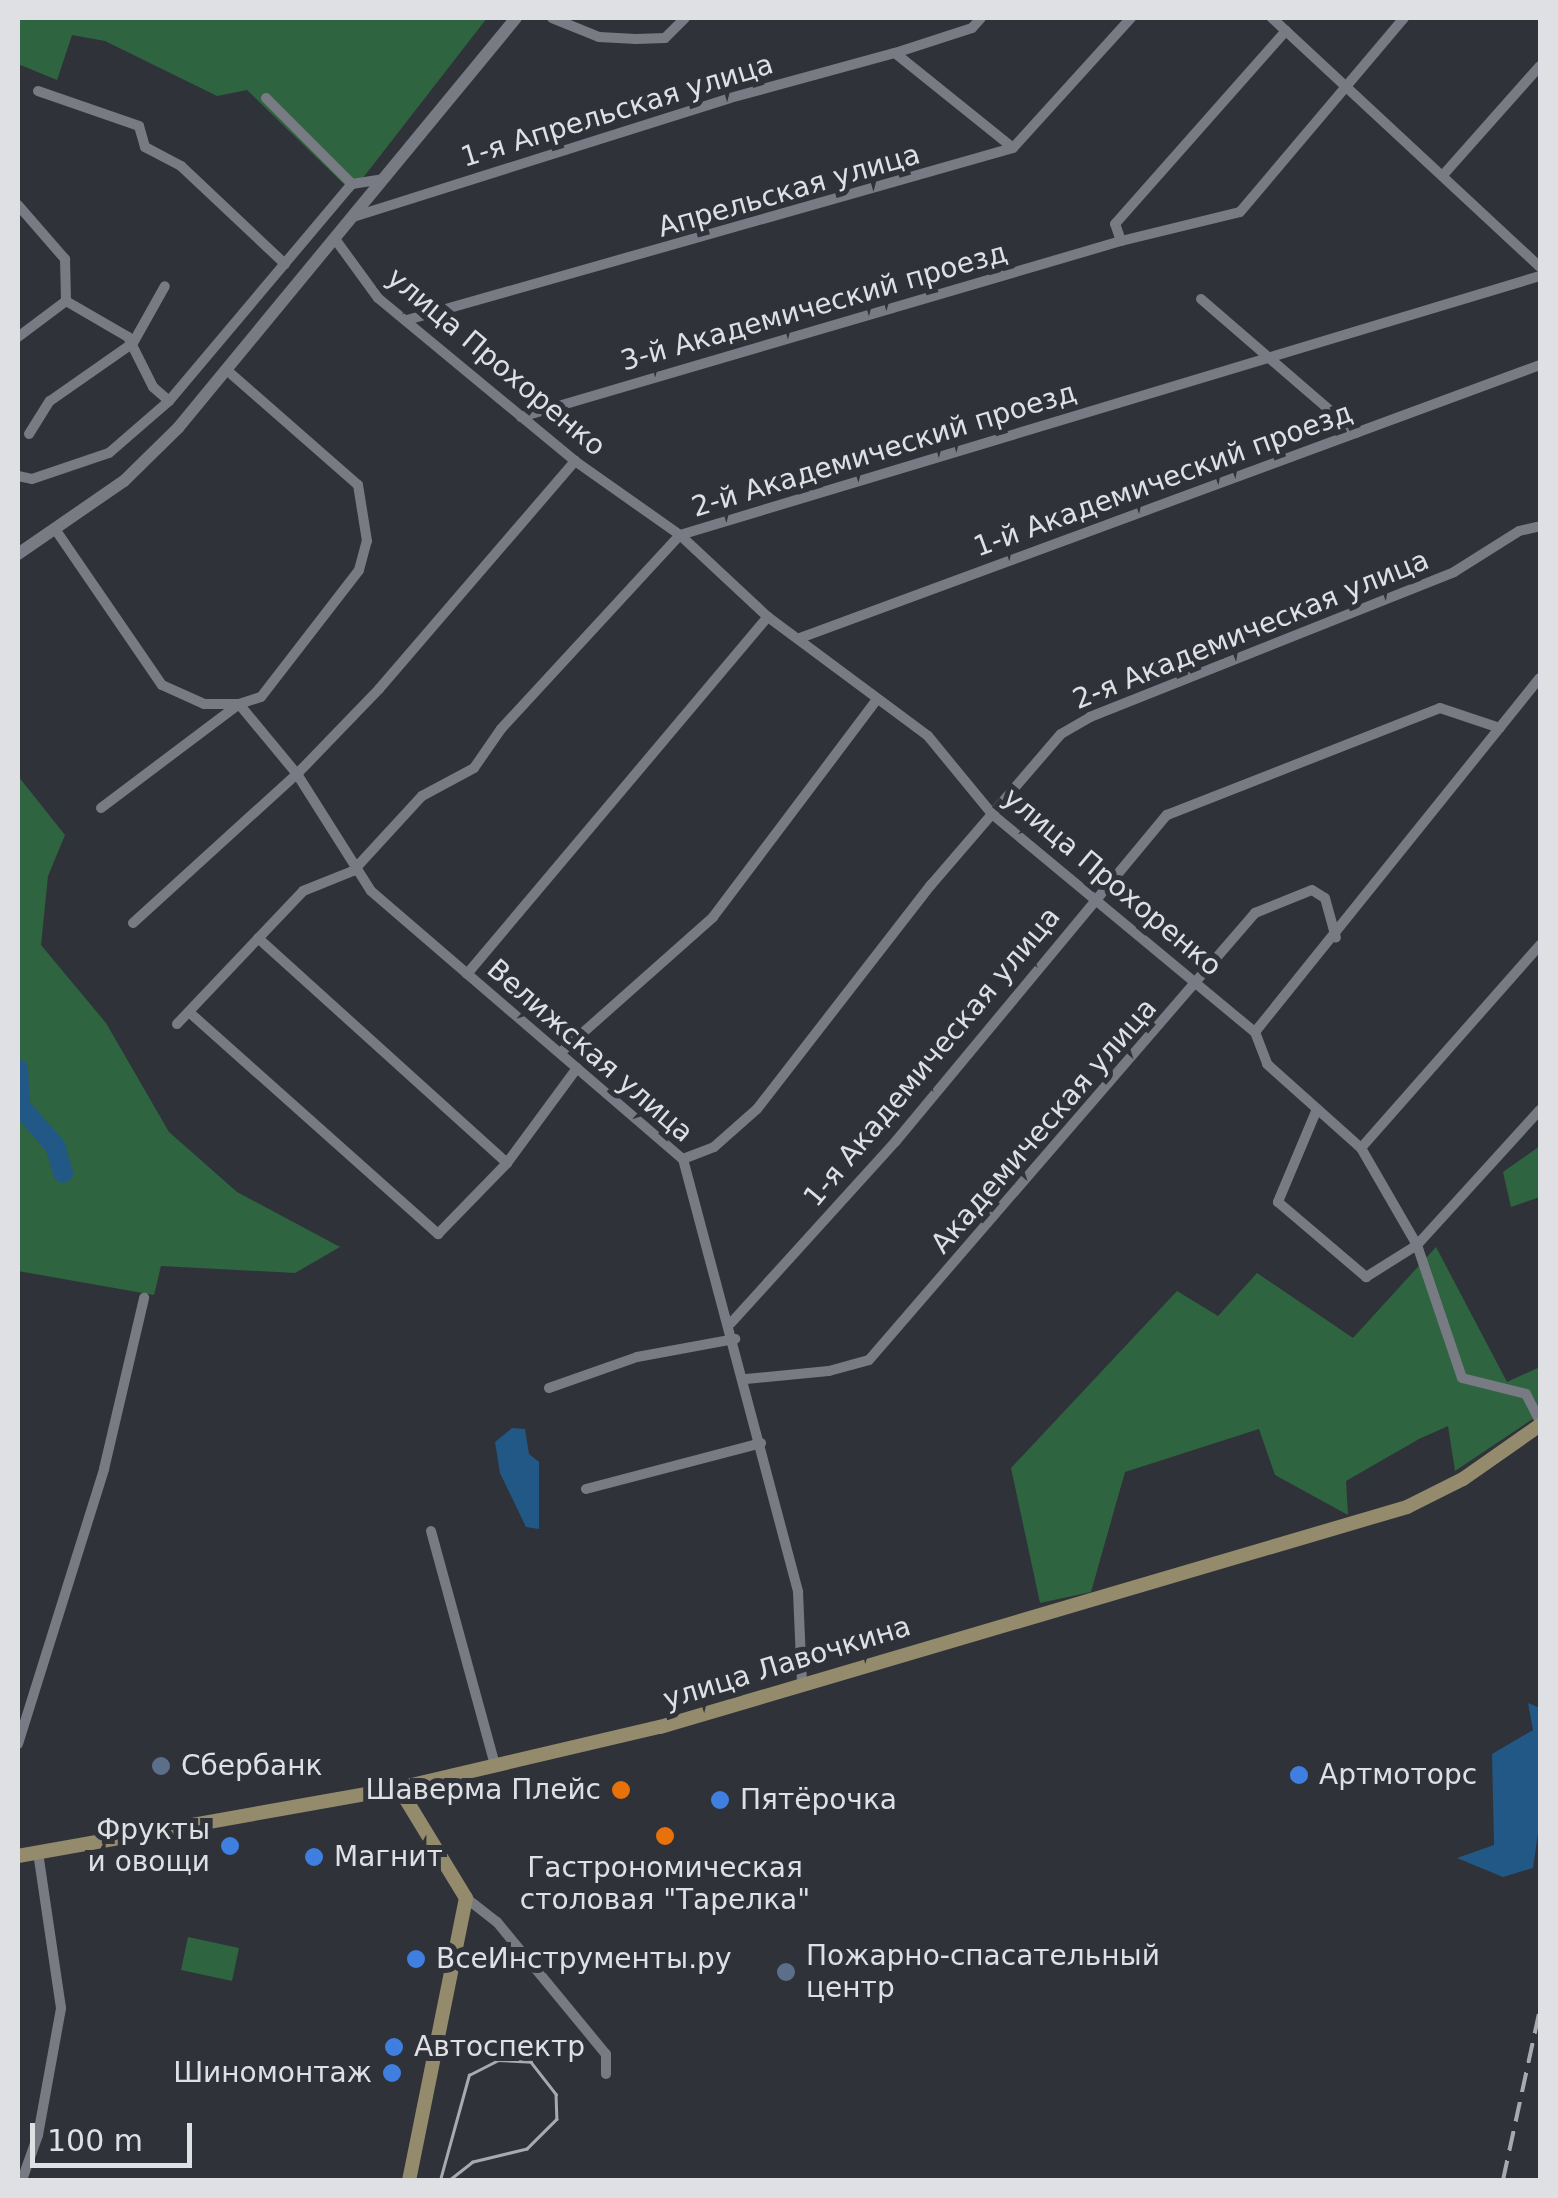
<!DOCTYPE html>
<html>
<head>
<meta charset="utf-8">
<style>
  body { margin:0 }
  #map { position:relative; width:1558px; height:2198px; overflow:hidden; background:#303239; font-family:"DejaVu Sans",sans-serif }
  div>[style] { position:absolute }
  .green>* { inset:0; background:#2e643f }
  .water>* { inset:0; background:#225886 }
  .river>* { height:20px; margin:-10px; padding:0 10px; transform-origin:10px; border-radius:10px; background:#225886 }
  .minor>* { height:10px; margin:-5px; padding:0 5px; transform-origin:5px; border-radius:5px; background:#787b83 }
  .tertiary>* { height:12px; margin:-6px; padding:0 6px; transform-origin:6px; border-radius:6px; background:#787b83 }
  .secondary>* { height:14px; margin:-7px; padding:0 7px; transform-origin:7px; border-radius:7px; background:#948b6d }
  .tram>* { height:2.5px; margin:-1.25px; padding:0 1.25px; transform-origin:1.25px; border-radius:1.25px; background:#a8aaaf }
  .rail>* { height:4px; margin-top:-2px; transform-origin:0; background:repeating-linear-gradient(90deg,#a8aaaf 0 20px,transparent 0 30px) }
  .dots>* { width:28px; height:28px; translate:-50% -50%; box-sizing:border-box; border:5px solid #303239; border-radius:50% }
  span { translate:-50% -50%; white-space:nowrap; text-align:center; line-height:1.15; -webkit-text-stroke:10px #303239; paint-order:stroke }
  .street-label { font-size:28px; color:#dee0e4 }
  .poi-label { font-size:28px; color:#dee0e4 }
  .left { translate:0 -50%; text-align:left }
  .right { translate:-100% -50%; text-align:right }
  .frame { position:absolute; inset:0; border:20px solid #dee0e4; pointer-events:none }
  .scale { position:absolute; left:30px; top:2123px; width:162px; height:45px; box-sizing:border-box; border:5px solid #dee0e4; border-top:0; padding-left:12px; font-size:30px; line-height:35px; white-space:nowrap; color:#dee0e4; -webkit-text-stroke:8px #303239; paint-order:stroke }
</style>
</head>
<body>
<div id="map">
  <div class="green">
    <div style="clip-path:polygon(18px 18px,487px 18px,352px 192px,247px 90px,217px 96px,105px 41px,72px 35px,57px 80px,18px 64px)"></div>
    <div style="clip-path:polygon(18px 776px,65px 835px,48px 876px,41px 945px,106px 1023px,169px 1132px,237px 1192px,340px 1247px,295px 1273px,161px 1266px,154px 1295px,18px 1271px)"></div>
    <div style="clip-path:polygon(1540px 1146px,1540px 1197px,1511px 1207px,1503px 1172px)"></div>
    <div style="clip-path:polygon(1436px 1247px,1507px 1382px,1540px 1367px,1540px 1414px,1455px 1471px,1448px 1426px,1419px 1439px,1346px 1481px,1348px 1515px,1275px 1475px,1259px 1429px,1125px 1472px,1091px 1592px,1040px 1603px,1011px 1468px,1177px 1291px,1218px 1316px,1257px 1273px,1353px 1338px)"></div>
    <div style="clip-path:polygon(188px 1937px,239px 1948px,232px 1981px,181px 1970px)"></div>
  </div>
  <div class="water">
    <div style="clip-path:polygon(512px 1428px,525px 1429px,529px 1454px,539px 1462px,539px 1529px,526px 1527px,500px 1473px,495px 1442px)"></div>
    <div style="clip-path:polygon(1528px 1703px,1540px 1708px,1538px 1833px,1533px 1868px,1503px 1877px,1457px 1858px,1494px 1845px,1492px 1754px,1533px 1730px)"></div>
  </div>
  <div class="river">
    <div style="left:18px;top:1069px;width:37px;rotate:87deg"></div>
    <div style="left:20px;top:1106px;width:53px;rotate:48.8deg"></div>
    <div style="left:55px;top:1146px;width:28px;rotate:73deg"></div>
  </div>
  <div class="minor">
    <div style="left:552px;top:18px;width:51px;rotate:22deg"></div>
    <div style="left:599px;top:37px;width:37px;rotate:3deg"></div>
    <div style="left:636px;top:39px;width:29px;rotate:-2deg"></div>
    <div style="left:665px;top:38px;width:28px;rotate:-45deg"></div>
    <div style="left:1272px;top:18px;width:366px;rotate:42.9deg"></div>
    <div style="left:895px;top:53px;width:81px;rotate:-18deg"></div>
    <div style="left:972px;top:28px;width:13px;rotate:-48deg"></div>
    <div style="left:38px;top:91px;width:107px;rotate:19.1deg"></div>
    <div style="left:139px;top:126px;width:22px;rotate:74deg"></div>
    <div style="left:145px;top:147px;width:41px;rotate:27.8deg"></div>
    <div style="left:181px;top:166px;width:143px;rotate:43.3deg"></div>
    <div style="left:266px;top:98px;width:122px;rotate:45deg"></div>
    <div style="left:352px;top:184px;width:31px;rotate:-9deg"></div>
    <div style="left:1444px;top:174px;width:144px;rotate:-48.4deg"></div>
    <div style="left:18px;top:205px;width:72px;rotate:49deg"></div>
    <div style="left:65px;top:259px;width:42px;rotate:88.6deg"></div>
    <div style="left:66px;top:301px;width:72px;rotate:30.1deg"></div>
    <div style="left:128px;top:337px;width:56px;rotate:63.4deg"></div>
    <div style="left:153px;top:387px;width:21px;rotate:41deg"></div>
    <div style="left:169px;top:401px;width:284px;rotate:-49.9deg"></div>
    <div style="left:353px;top:217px;width:395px;rotate:-17.5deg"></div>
    <div style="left:730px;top:98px;width:171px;rotate:-15.3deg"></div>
    <div style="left:895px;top:53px;width:151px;rotate:38.8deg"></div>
    <div style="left:335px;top:239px;width:73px;rotate:53.9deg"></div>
    <div style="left:378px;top:298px;width:256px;rotate:39.6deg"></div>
    <div style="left:575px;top:461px;width:128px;rotate:35.2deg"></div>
    <div style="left:680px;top:535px;width:120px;rotate:43deg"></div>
    <div style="left:768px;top:617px;width:199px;rotate:36.6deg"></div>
    <div style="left:928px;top:736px;width:101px;rotate:50.6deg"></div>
    <div style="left:992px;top:814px;width:342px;rotate:39.7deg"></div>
    <div style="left:1255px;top:1032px;width:34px;rotate:69deg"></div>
    <div style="left:1267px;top:1064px;width:126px;rotate:41.8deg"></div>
    <div style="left:1361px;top:1148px;width:112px;rotate:60deg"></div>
    <div style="left:1417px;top:1245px;width:140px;rotate:71.3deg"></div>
    <div style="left:1462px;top:1378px;width:66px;rotate:14deg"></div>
    <div style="left:1526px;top:1394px;width:30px;rotate:63deg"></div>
    <div style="left:1121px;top:241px;width:18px;rotate:-109deg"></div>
    <div style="left:1115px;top:224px;width:258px;rotate:-48.5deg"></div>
    <div style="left:1201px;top:299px;width:205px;rotate:40.8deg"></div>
    <div style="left:407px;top:320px;width:630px;rotate:-15.85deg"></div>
    <div style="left:1013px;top:148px;width:176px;rotate:-47.8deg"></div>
    <div style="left:18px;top:337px;width:60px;rotate:-36.9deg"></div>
    <div style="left:521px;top:417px;width:625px;rotate:-16.35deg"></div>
    <div style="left:1121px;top:241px;width:122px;rotate:-13.7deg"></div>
    <div style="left:1240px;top:212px;width:254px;rotate:-49.8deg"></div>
    <div style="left:29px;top:434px;width:39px;rotate:-58deg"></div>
    <div style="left:50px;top:401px;width:101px;rotate:-34.9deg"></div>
    <div style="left:133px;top:343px;width:65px;rotate:-60.7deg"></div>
    <div style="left:18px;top:476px;width:14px;rotate:12deg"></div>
    <div style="left:32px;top:479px;width:81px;rotate:-18.7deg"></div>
    <div style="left:109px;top:453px;width:79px;rotate:-40.9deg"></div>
    <div style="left:55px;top:529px;width:189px;rotate:55.6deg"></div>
    <div style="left:162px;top:685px;width:46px;rotate:24.3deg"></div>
    <div style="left:204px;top:704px;width:35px"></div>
    <div style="left:239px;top:704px;width:91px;rotate:50.4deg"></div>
    <div style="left:297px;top:774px;width:138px;rotate:57.7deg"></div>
    <div style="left:371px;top:891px;width:411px;rotate:40.7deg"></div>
    <div style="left:683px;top:1159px;width:448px;rotate:75.1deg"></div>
    <div style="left:798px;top:1592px;width:92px;rotate:87.5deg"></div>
    <div style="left:800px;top:638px;width:789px;rotate:-20.25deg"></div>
    <div style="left:101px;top:808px;width:173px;rotate:-37deg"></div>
    <div style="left:239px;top:704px;width:23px;rotate:-18deg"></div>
    <div style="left:261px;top:697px;width:160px;rotate:-52.3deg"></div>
    <div style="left:359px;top:570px;width:30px;rotate:-75deg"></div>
    <div style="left:367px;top:541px;width:57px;rotate:-99.1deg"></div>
    <div style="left:358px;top:485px;width:173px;rotate:-138.8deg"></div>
    <div style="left:133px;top:923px;width:222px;rotate:-42.3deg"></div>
    <div style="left:297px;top:774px;width:118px;rotate:-46deg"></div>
    <div style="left:379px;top:689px;width:301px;rotate:-49.3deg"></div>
    <div style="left:258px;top:938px;width:336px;rotate:42.1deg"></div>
    <div style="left:467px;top:974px;width:467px;rotate:-49.9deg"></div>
    <div style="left:189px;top:1012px;width:334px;rotate:41.7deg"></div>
    <div style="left:438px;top:1234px;width:99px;rotate:-45.8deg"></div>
    <div style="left:507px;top:1163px;width:118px;rotate:-53.6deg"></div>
    <div style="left:177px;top:1024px;width:183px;rotate:-46.5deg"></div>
    <div style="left:303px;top:891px;width:54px;rotate:-21.8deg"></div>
    <div style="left:353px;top:871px;width:102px;rotate:-47.4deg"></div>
    <div style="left:422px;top:796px;width:59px;rotate:-28.3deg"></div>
    <div style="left:474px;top:768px;width:47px;rotate:-55.3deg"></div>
    <div style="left:501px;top:729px;width:264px;rotate:-47.3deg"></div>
    <div style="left:680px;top:535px;width:898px;rotate:-16.76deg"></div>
    <div style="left:1255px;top:1032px;width:454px;rotate:-51.2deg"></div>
    <div style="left:560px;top:1053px;width:205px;rotate:-41.6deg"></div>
    <div style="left:713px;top:917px;width:271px;rotate:-53deg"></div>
    <div style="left:1317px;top:1109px;width:101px;rotate:112.8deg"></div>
    <div style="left:1278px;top:1202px;width:116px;rotate:40.4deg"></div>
    <div style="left:1366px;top:1277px;width:60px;rotate:-32.1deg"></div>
    <div style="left:1417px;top:1245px;width:183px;rotate:-47.7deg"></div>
    <div style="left:1361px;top:1148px;width:271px;rotate:-48.6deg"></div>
    <div style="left:683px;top:1159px;width:33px;rotate:-21deg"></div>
    <div style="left:714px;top:1147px;width:57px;rotate:-41.5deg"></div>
    <div style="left:757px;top:1109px;width:284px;rotate:-52.2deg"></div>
    <div style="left:931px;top:885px;width:199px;rotate:-49.3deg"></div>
    <div style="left:1061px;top:734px;width:34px;rotate:-30deg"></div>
    <div style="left:1090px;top:717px;width:392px;rotate:-21.7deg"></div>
    <div style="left:1454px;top:572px;width:77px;rotate:-32.2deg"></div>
    <div style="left:1519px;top:531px;width:22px;rotate:-13deg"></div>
    <div style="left:731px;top:1323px;width:246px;rotate:-47.8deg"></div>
    <div style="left:896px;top:1141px;width:424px;rotate:-50.3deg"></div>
    <div style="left:1167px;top:815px;width:293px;rotate:-21.4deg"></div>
    <div style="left:1440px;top:708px;width:63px;rotate:18.4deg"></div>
    <div style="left:746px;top:1379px;width:83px;rotate:-5.5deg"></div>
    <div style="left:829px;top:1371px;width:41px;rotate:-15.4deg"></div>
    <div style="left:869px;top:1360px;width:591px;rotate:-49.19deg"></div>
    <div style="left:1255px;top:913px;width:61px;rotate:-22deg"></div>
    <div style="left:1312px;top:890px;width:15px;rotate:32deg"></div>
    <div style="left:1325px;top:898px;width:41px;rotate:74.6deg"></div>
    <div style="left:549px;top:1388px;width:93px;rotate:-19.4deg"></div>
    <div style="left:637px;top:1357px;width:100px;rotate:-10.4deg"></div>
    <div style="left:586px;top:1489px;width:181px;rotate:-14.7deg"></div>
    <div style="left:431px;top:1531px;width:243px;rotate:74.7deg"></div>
    <div style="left:18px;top:1744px;width:288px;rotate:-72.6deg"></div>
    <div style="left:104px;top:1469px;width:176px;rotate:-76.8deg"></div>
    <div style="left:466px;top:1898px;width:39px;rotate:38deg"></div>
    <div style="left:497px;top:1922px;width:171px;rotate:50.5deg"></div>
    <div style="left:606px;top:2054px;width:20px;rotate:90deg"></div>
    <div style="left:22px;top:2180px;width:48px;rotate:-70.4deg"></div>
    <div style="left:38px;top:2135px;width:129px;rotate:-79.7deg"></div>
    <div style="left:61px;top:2008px;width:157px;rotate:-98.4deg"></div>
  </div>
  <div class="tertiary">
    <div style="left:18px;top:554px;width:129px;rotate:-34.6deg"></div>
    <div style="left:124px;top:481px;width:76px;rotate:-44.5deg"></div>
    <div style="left:178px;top:428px;width:531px;rotate:-50.5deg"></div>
  </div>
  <div class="secondary">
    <div style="left:399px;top:1788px;width:129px;rotate:58.7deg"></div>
    <div style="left:466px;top:1898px;width:288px;rotate:101.4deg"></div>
    <div style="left:18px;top:1856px;width:387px;rotate:-10.1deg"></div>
    <div style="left:399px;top:1788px;width:268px;rotate:-13.2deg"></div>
    <div style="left:660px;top:1727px;width:779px;rotate:-16.41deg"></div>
    <div style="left:1407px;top:1507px;width:63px;rotate:-26.6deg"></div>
    <div style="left:1463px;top:1479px;width:94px;rotate:-35deg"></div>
  </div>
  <div class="tram">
    <div style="left:440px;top:2180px;width:109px;rotate:-74.6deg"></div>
    <div style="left:469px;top:2075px;width:33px;rotate:-27deg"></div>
    <div style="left:498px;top:2060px;width:33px;rotate:3deg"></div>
    <div style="left:531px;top:2062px;width:41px;rotate:52deg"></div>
    <div style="left:556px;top:2094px;width:25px;rotate:88deg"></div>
    <div style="left:557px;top:2119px;width:42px;rotate:135deg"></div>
    <div style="left:527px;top:2149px;width:56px;rotate:166.5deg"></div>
    <div style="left:473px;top:2162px;width:29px;rotate:142deg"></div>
  </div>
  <div class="rail">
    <div style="left:1503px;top:2180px;width:175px;rotate:-77.8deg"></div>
  </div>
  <div class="dots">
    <div style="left:161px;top:1766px;background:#5c6f8a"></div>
    <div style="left:1299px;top:1775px;background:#3f7fe0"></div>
    <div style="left:621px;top:1790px;background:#e8710a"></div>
    <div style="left:720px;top:1800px;background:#3f7fe0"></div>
    <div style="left:665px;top:1836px;background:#e8710a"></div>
    <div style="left:230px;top:1846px;background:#3f7fe0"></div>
    <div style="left:314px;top:1857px;background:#3f7fe0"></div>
    <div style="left:416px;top:1959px;background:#3f7fe0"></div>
    <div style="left:786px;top:1972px;background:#5c6f8a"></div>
    <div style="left:394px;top:2047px;background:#3f7fe0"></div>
    <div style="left:392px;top:2073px;background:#3f7fe0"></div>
  </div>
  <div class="street-label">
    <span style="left:617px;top:111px;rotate:-17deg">1-я Апрельская улица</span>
    <span style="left:789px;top:191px;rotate:-16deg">Апрельская улица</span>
    <span style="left:814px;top:307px;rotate:-16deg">3-й Академический проезд</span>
    <span style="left:496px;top:362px;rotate:40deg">улица Прохоренко</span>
    <span style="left:884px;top:450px;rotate:-17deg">2-й Академический проезд</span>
    <span style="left:1163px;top:480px;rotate:-20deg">1-й Академический проезд</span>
    <span style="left:1251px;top:630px;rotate:-22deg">2-я Академическая улица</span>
    <span style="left:1112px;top:882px;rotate:40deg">улица Прохоренко</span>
    <span style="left:590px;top:1051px;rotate:41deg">Велижская улица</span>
    <span style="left:932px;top:1057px;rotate:-50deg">1-я Академическая улица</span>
    <span style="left:1044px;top:1126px;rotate:-49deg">Академическая улица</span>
    <span style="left:787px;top:1663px;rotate:-17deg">улица Лавочкина</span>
  </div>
  <div class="poi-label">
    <span class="left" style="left:181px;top:1766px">Сбербанк</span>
    <span class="left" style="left:1319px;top:1775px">Артмоторс</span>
    <span class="right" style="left:601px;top:1790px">Шаверма Плейс</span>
    <span class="left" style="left:740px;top:1800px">Пятёрочка</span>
    <span class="right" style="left:210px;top:1846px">Фрукты<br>и овощи</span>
    <span class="left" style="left:334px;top:1857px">Магнит</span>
    <span style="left:665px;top:1884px">Гастрономическая<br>столовая "Тарелка"</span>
    <span class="left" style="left:806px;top:1972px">Пожарно-спасательный<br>центр</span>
    <span class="left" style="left:436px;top:1959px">ВсеИнструменты.ру</span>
    <span class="left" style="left:414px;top:2047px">Автоспектр</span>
    <span class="right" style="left:372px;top:2073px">Шиномонтаж</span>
  </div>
  <div class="frame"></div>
  <div class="scale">100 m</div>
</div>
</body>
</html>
